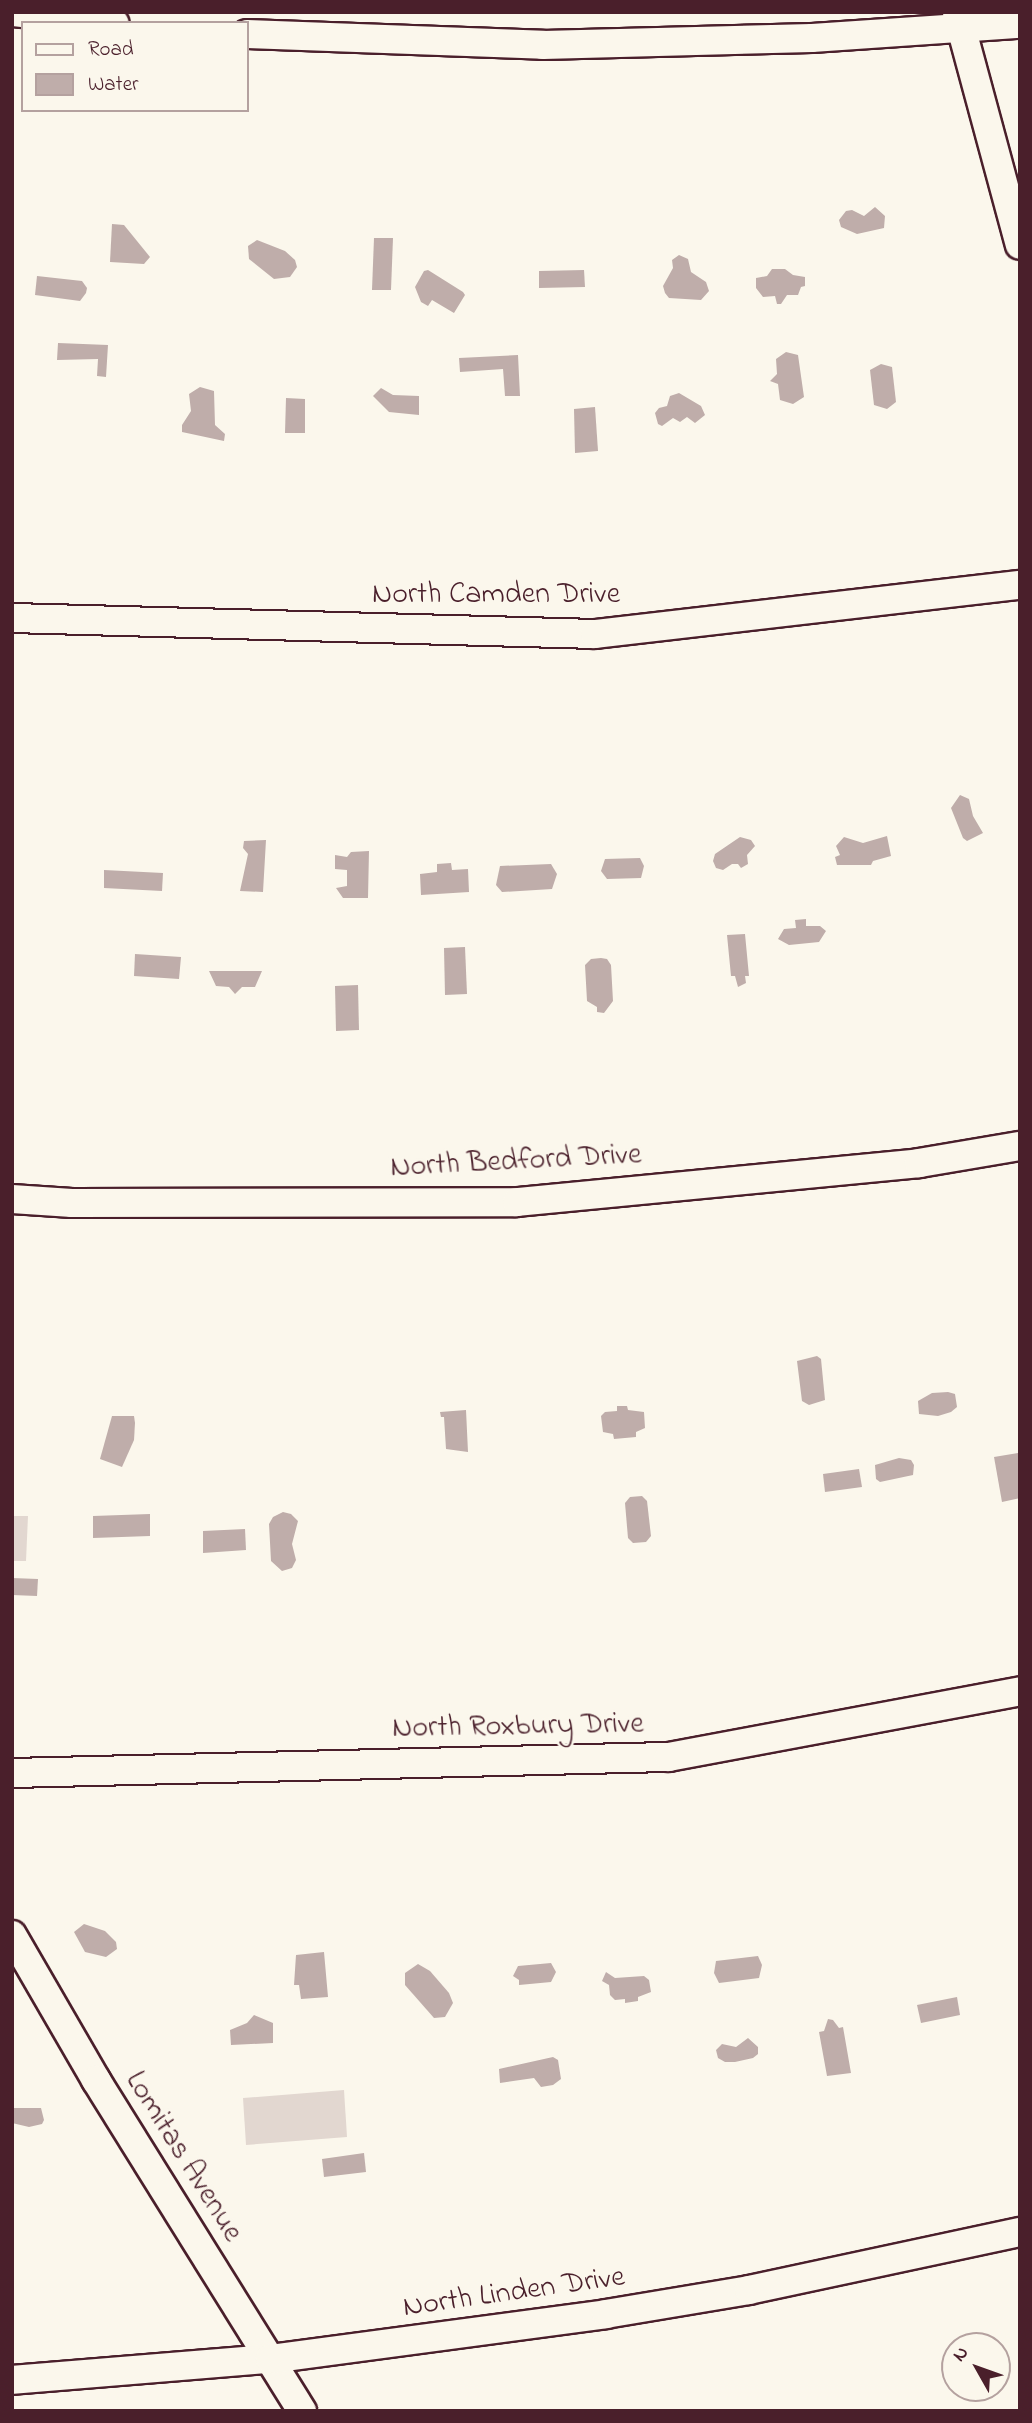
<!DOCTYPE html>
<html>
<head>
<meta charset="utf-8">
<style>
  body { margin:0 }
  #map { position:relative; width:1032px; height:2423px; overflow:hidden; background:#fbf7ec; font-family:"Indie Flower",sans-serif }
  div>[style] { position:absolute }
  .green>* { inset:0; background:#e2d7d0 }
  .water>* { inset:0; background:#bfadaa }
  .roads { filter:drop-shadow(2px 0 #4a1f2b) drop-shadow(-2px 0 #4a1f2b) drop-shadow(0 2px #4a1f2b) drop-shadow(0 -2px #4a1f2b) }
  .minor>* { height:28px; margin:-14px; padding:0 14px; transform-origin:14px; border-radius:14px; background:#fbf7ec }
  span { translate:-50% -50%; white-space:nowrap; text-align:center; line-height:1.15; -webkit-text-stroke:5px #fbf7ec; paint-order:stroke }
  .street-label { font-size:30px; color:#4a1f2b }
  .frame { position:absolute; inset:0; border:14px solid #4a1f2b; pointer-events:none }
  .legend { position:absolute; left:21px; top:21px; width:228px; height:91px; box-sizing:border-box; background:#fbf7ec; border:2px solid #b4a19f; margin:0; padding:9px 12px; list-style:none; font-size:21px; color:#4a1f2b }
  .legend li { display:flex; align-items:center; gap:14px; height:35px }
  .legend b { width:35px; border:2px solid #b4a19f }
  .north { position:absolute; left:941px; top:2332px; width:70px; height:70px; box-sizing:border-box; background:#fbf7ec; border:2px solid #b4a19f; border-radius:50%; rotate:310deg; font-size:19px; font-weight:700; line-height:28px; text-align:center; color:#4a1f2b }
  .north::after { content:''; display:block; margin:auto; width:24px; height:32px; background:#4a1f2b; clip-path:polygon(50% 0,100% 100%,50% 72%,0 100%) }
</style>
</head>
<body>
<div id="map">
  <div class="green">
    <div style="clip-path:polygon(12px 1516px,28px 1516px,26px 1561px,12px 1561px)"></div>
    <div style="clip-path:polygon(344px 2090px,347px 2137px,246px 2145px,243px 2098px)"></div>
  </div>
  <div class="water">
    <div style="clip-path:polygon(875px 207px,885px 216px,884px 228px,857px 234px,841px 227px,839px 220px,846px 211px,852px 210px,864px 216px)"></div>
    <div style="clip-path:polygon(112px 224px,124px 225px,150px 257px,144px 264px,110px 262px)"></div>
    <div style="clip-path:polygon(374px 238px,393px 238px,391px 290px,372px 290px)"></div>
    <div style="clip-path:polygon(257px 240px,285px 251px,295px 260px,297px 267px,290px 277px,274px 279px,249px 259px,248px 246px)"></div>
    <div style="clip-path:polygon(679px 255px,688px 259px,691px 272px,706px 282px,709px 291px,701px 300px,669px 298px,665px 293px,663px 286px,673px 268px,672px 260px)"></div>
    <div style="clip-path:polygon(772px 269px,785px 269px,793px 275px,805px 277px,805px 286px,801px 287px,798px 295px,787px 295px,781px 304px,777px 304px,775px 296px,763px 297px,756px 288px,756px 278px,767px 276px)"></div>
    <div style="clip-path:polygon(428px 270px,463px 292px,465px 295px,454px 313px,432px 300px,428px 306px,421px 302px,415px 287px,424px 271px)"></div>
    <div style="clip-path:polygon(584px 270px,585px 287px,539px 288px,539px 271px)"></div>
    <div style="clip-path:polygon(37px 276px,82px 281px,87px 288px,86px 293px,80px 301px,35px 295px)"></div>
    <div style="clip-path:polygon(58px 343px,108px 345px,106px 377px,97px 376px,98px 359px,57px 360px)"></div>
    <div style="clip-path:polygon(786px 352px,798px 355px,804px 397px,793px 404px,780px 400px,778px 384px,770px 381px,777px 374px,776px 359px)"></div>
    <div style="clip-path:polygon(518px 355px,520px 396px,505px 396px,503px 369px,460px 372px,459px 358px)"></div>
    <div style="clip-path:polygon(881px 364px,892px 367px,896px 402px,887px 409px,874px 405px,870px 370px)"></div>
    <div style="clip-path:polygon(200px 387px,214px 391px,215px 425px,225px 434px,224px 441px,182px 432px,182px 425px,191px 411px,189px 394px)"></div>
    <div style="clip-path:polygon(381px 388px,393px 395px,419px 396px,419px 415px,389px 412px,373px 396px)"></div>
    <div style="clip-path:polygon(679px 393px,701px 406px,705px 415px,695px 423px,687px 417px,680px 422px,673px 418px,662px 426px,658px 424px,655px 413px,659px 408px,667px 406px,670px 396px)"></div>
    <div style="clip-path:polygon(286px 398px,305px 399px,305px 433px,285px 433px)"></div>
    <div style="clip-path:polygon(595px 407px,598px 451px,575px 453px,574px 409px)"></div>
    <div style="clip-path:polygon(960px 795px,969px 799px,973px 816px,983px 833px,967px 841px,963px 838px,951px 808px)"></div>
    <div style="clip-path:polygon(887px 836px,891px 856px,873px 861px,871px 865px,837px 865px,835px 857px,840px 855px,836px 846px,844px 837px,863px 843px)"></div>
    <div style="clip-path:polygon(740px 837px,751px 840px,755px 846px,747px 855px,748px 864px,741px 868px,738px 864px,732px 864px,723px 870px,716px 868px,713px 861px,715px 854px)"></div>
    <div style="clip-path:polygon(266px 840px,263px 892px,240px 891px,248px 854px,243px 848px,244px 841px)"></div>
    <div style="clip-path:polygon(369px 851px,368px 898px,343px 898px,336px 888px,347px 886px,347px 870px,335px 869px,335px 855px,347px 857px,351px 852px)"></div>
    <div style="clip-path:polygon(640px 858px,644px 866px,641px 878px,607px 879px,601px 871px,605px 859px)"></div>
    <div style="clip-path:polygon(451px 863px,452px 870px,468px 869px,469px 892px,421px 895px,420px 874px,437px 872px,437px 864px)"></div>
    <div style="clip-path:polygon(551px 864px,557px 874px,552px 889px,502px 892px,496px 885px,500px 866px)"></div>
    <div style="clip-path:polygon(104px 870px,163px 873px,162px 891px,104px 888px)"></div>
    <div style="clip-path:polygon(806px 919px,806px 926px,820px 926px,826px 931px,819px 942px,789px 945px,778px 939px,784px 929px,796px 928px,795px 920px)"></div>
    <div style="clip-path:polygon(745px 934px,749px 976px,745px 976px,746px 983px,738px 987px,735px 976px,731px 976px,727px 935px)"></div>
    <div style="clip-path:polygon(465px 947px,467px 994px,445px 995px,444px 948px)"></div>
    <div style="clip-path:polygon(135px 954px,181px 957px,179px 979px,134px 976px)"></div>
    <div style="clip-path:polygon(601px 958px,607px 959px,611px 965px,613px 1001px,604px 1013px,597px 1012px,597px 1007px,587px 1001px,585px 965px,591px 959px)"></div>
    <div style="clip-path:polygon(209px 971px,262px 971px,255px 987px,242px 987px,235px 994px,229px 987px,216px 986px)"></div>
    <div style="clip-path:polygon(358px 985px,359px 1030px,336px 1031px,335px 986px)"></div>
    <div style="clip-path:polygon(817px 1356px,821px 1359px,825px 1400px,809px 1405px,802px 1401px,797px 1361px)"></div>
    <div style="clip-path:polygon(948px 1392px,955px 1394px,957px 1407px,951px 1412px,938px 1416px,919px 1414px,918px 1401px,932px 1393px)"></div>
    <div style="clip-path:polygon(617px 1406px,627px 1406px,628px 1410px,644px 1412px,645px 1428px,636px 1432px,636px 1437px,614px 1439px,613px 1434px,603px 1432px,601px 1416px,605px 1412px,617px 1411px)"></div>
    <div style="clip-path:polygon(466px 1410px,468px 1452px,446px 1449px,444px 1417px,441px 1417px,440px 1412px)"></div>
    <div style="clip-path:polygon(112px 1416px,134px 1416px,135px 1423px,134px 1440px,122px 1467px,100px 1459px)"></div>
    <div style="clip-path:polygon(1018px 1453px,1020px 1498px,1002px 1502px,994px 1457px)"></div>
    <div style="clip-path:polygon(899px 1458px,911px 1460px,914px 1465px,913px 1475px,880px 1482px,876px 1479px,875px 1465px)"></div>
    <div style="clip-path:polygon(859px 1469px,862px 1487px,825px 1492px,823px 1474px)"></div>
    <div style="clip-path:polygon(642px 1496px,647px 1501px,651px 1536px,646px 1542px,633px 1543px,628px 1538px,625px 1503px,630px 1497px)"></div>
    <div style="clip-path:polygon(283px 1512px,291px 1514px,298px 1521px,292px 1544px,296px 1560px,292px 1568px,282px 1571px,271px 1561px,269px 1524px,273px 1517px)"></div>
    <div style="clip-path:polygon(150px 1514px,150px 1536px,93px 1538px,93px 1516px)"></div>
    <div style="clip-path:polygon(245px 1529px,246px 1550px,203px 1553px,203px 1531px)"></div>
    <div style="clip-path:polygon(12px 1578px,38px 1579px,37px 1596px,12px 1595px)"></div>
    <div style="clip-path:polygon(84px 1924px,105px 1931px,116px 1942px,117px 1949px,106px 1957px,85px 1952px,74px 1932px)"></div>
    <div style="clip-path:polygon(324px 1952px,328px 1997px,301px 1999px,299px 1985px,294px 1985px,296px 1955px)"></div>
    <div style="clip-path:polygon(758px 1956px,762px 1965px,759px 1978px,719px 1983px,714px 1973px,716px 1961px)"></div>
    <div style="clip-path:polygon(551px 1963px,556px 1972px,551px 1982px,519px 1985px,519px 1980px,513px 1976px,518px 1966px)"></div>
    <div style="clip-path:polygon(418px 1964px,430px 1971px,449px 1993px,453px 2003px,445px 2017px,434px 2018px,405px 1985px,405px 1973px)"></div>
    <div style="clip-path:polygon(606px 1972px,615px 1978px,644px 1976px,649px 1980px,651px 1992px,638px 1997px,638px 2001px,625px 2003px,625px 1999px,615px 2000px,610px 1995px,609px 1985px,602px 1981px)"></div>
    <div style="clip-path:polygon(957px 1997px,960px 2015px,921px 2023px,917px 2005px)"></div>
    <div style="clip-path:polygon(254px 2015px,273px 2023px,273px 2043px,231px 2045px,230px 2030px,247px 2023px)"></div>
    <div style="clip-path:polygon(828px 2019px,833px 2020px,839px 2028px,843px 2027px,851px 2073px,827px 2076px,819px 2032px,824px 2031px)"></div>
    <div style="clip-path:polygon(748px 2038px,758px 2047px,758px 2054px,753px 2058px,735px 2062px,725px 2062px,718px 2058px,716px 2050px,722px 2044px,736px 2047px)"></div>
    <div style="clip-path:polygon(553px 2057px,558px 2060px,561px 2079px,553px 2085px,541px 2087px,534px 2078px,500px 2083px,499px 2069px)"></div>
    <div style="clip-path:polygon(13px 2108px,41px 2108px,44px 2120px,42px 2124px,29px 2127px,12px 2123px)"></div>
    <div style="clip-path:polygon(364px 2153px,366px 2172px,324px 2177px,322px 2159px)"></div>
  </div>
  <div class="roads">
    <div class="minor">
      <div style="left:12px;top:12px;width:103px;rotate:6.2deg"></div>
      <div style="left:957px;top:12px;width:241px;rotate:74.9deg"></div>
      <div style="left:247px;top:34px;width:296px;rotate:2.1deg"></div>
      <div style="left:543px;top:45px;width:269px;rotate:-1.5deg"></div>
      <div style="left:812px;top:38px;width:208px;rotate:-3.9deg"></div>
      <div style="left:12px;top:618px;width:583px;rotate:1.57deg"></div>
      <div style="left:595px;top:634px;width:428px;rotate:-6.6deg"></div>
      <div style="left:12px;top:1199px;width:60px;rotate:3.8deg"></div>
      <div style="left:72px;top:1203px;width:445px;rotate:-0.1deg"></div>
      <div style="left:517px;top:1202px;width:404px;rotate:-5.5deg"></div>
      <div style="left:919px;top:1163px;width:102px;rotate:-9.6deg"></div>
      <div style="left:12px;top:1773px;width:657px;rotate:-1.4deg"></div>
      <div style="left:669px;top:1757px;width:357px;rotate:-10.6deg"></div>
      <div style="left:12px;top:1935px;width:168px;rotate:59.9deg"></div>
      <div style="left:96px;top:2080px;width:390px;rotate:58.1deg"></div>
      <div style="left:12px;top:2380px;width:259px;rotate:-4.7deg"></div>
      <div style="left:270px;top:2359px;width:339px;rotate:-7.6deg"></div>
      <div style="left:606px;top:2314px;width:145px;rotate:-9.5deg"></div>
      <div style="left:749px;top:2290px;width:277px;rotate:-12.1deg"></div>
    </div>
  </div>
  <div class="street-label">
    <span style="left:496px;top:595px">North Camden Drive</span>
    <span style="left:516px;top:1162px;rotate:-3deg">North Bedford Drive</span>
    <span style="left:518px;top:1727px;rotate:-1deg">North Roxbury Drive</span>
    <span style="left:183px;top:2157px;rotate:58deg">Lomitas Avenue</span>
    <span style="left:514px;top:2293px;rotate:-8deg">North Linden Drive</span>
  </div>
  <div class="frame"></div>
  <ul class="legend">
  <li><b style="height:9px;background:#fbf7ec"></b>Road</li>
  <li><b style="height:19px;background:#bfadaa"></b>Water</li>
  </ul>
  <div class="north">N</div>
</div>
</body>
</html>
